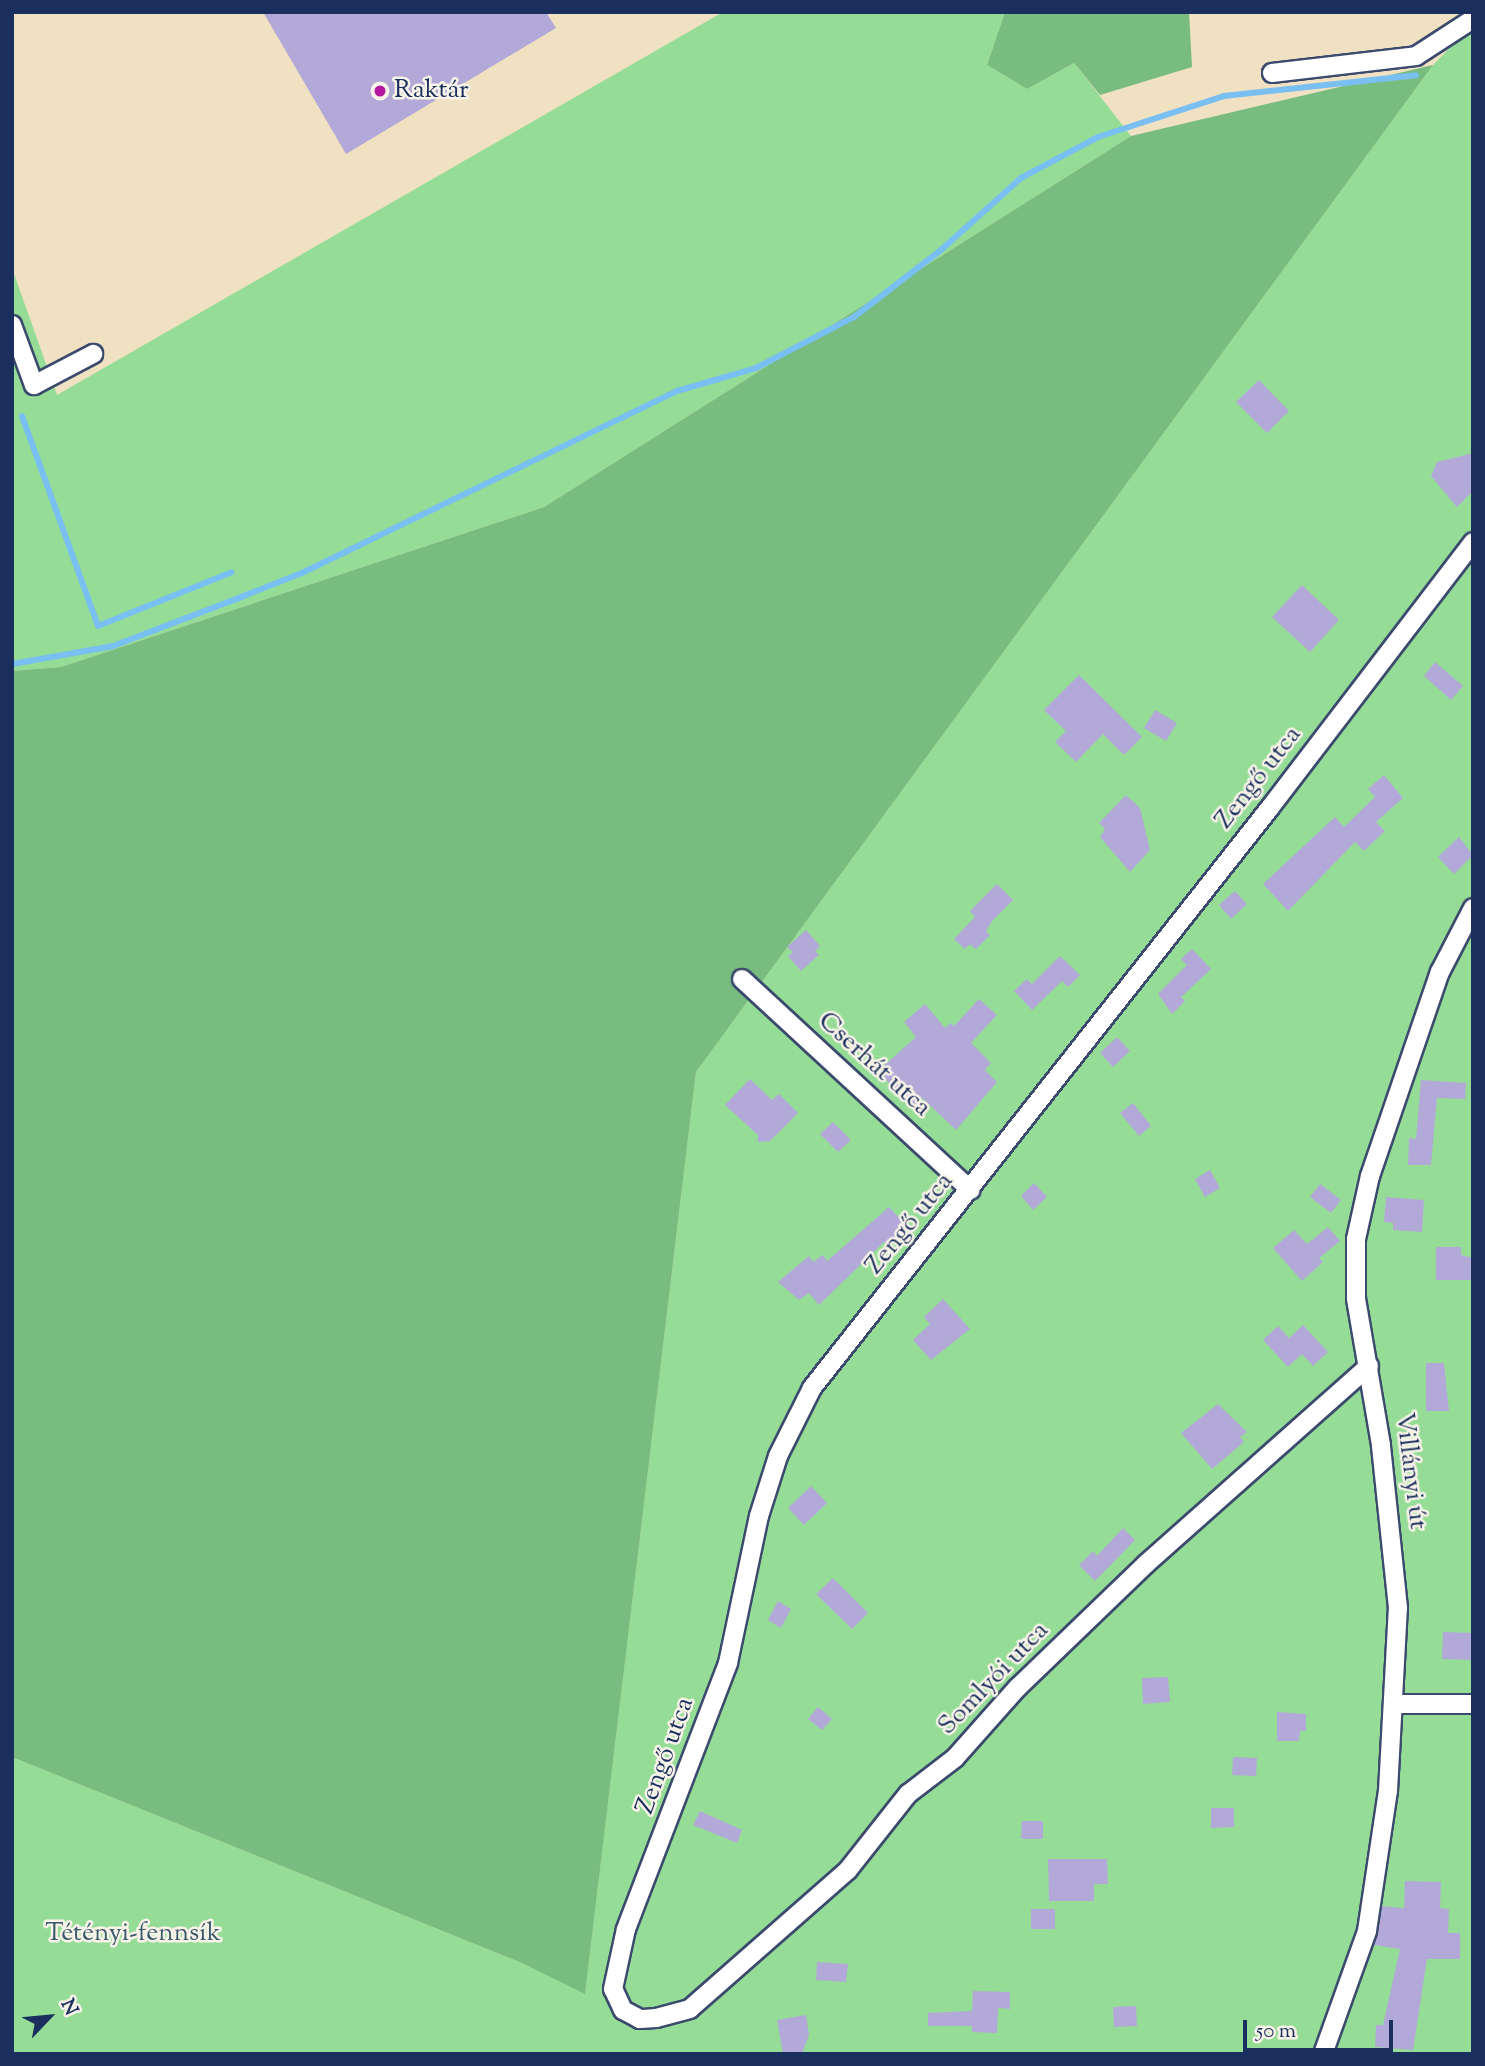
<!DOCTYPE html>
<html>
<head>
<meta charset="utf-8">
<style>
  body { margin:0 }
  #map { position:relative; width:1485px; height:2066px; overflow:hidden; background:#f0e1c3; font-family:"Sorts Mill Goudy",serif }
  div>[style] { position:absolute }
  .green>* { inset:0; background:#95dc96 }
  .forest>* { inset:0; background:#78bc7f }
  .stream>* { height:6px; margin:-3px; padding:0 3px; transform-origin:3px; border-radius:3px; background:#7abff1 }
  .building>* { inset:0; background:#b3a9d8 }
  .roads { filter:drop-shadow(2px 0 #3b4a6d) drop-shadow(-2px 0 #3b4a6d) drop-shadow(0 2px #3b4a6d) drop-shadow(0 -2px #3b4a6d) }
  .street>* { height:18px; margin:-9px; padding:0 9px; transform-origin:9px; border-radius:9px; background:#fff }
  .dots>* { width:19px; height:19px; translate:-50% -50%; box-sizing:border-box; border:4px solid #f7f3e8; border-radius:50% }
  span { translate:-50% -50%; white-space:nowrap; text-align:center; line-height:1.15; -webkit-text-stroke:5px #f7f3e8; paint-order:stroke }
  .poi-label { font-size:26px; color:#1b2f5e }
  .left { translate:0 -50%; text-align:left }
  .street-label { font-size:26px; color:#1b2f5e }
  .park-label { font-size:26px; color:#3a5a6c }
  .frame { position:absolute; inset:0; border:14px solid #1b2f5e; pointer-events:none }
  .north { position:absolute; left:14px; top:1982px; width:70px; height:70px; -webkit-text-stroke:5px #f7f3e8; paint-order:stroke; rotate:64deg; font-size:19px; font-weight:700; line-height:28px; text-align:center; color:#1b2f5e }
  .north::after { content:''; display:block; margin:auto; width:24px; height:32px; background:#1b2f5e; clip-path:polygon(50% 0,100% 100%,50% 72%,0 100%) }
  .scale { position:absolute; left:1243px; top:2020px; width:150px; height:32px; box-sizing:border-box; border:4px solid #1b2f5e; border-top:0; padding-left:9px; font-size:21px; line-height:24px; white-space:nowrap; color:#1b2f5e; -webkit-text-stroke:5px #f7f3e8; paint-order:stroke }
</style>
</head>
<body>
<div id="map">
  <div class="green">
    <div style="clip-path:polygon(723px 12px,1005px 12px,987px 65px,1027px 89px,1074px 63px,1131px 136px,544px 507px,61px 667px,12px 671px,12px 268px,57px 395px)"></div>
    <div style="clip-path:polygon(1473px 24px,1473px 2054px,12px 2054px,12px 1757px,522px 1963px,585px 1993px,696px 1072px,1433px 65px)"></div>
  </div>
  <div class="forest">
    <div style="clip-path:polygon(1005px 12px,1189px 12px,1192px 67px,1100px 95px,1074px 63px,1027px 89px,987px 65px)"></div>
    <div style="clip-path:polygon(1433px 65px,696px 1072px,585px 1994px,522px 1963px,12px 1757px,12px 671px,61px 667px,544px 507px,1131px 136px)"></div>
  </div>
  <div class="stream">
    <div style="left:22px;top:416px;width:223px;rotate:70.1deg"></div>
    <div style="left:98px;top:626px;width:144px;rotate:-21.9deg"></div>
    <div style="left:12px;top:664px;width:103px;rotate:-10.1deg"></div>
    <div style="left:113px;top:646px;width:137px;rotate:-20.9deg"></div>
    <div style="left:241px;top:597px;width:66px;rotate:-21.5deg"></div>
    <div style="left:302px;top:573px;width:417px;rotate:-25.9deg"></div>
    <div style="left:677px;top:391px;width:82px;rotate:-16.2deg"></div>
    <div style="left:756px;top:368px;width:110px;rotate:-27.5deg"></div>
    <div style="left:854px;top:317px;width:110px;rotate:-37.6deg"></div>
    <div style="left:941px;top:250px;width:108px;rotate:-42deg"></div>
    <div style="left:1021px;top:178px;width:87px;rotate:-28deg"></div>
    <div style="left:1098px;top:137px;width:133px;rotate:-18deg"></div>
    <div style="left:1224px;top:96px;width:193px;rotate:-6.2deg"></div>
  </div>
  <div class="building">
    <div style="clip-path:polygon(263px 12px,546px 12px,556px 28px,346px 154px)"></div>
    <div style="clip-path:polygon(1259px 380px,1289px 411px,1267px 433px,1236px 402px)"></div>
    <div style="clip-path:polygon(1473px 453px,1473px 491px,1457px 507px,1431px 476px,1437px 462px)"></div>
    <div style="clip-path:polygon(1302px 585px,1339px 620px,1310px 652px,1272px 617px)"></div>
    <div style="clip-path:polygon(1435px 662px,1463px 686px,1451px 700px,1424px 676px)"></div>
    <div style="clip-path:polygon(1079px 675px,1142px 737px,1124px 755px,1103px 734px,1076px 762px,1055px 742px,1066px 731px,1044px 710px)"></div>
    <div style="clip-path:polygon(1155px 710px,1177px 723px,1166px 741px,1144px 728px)"></div>
    <div style="clip-path:polygon(1384px 775px,1403px 798px,1376px 822px,1385px 831px,1364px 851px,1355px 842px,1288px 911px,1263px 884px,1335px 817px,1344px 827px,1375px 797px,1368px 789px)"></div>
    <div style="clip-path:polygon(1126px 795px,1140px 808px,1150px 850px,1130px 872px,1100px 837px,1105px 829px,1099px 823px)"></div>
    <div style="clip-path:polygon(1459px 837px,1473px 855px,1454px 874px,1438px 857px)"></div>
    <div style="clip-path:polygon(997px 884px,1013px 900px,992px 921px,986px 931px,990px 935px,976px 949px,970px 944px,965px 949px,954px 939px,975px 917px,970px 911px)"></div>
    <div style="clip-path:polygon(1235px 891px,1247px 904px,1231px 919px,1219px 905px)"></div>
    <div style="clip-path:polygon(806px 930px,820px 946px,815px 951px,819px 955px,801px 971px,788px 956px,793px 952px,787px 947px)"></div>
    <div style="clip-path:polygon(1192px 949px,1211px 969px,1181px 997px,1185px 1001px,1172px 1014px,1158px 994px,1187px 965px,1181px 959px)"></div>
    <div style="clip-path:polygon(1060px 956px,1080px 975px,1068px 987px,1062px 981px,1032px 1010px,1014px 991px,1027px 979px,1032px 984px)"></div>
    <div style="clip-path:polygon(979px 999px,997px 1015px,971px 1043px,991px 1063px,985px 1070px,997px 1082px,956px 1130px,922px 1098px,911px 1108px,878px 1071px,916px 1037px,904px 1022px,925px 1004px,945px 1028px,951px 1023px,954px 1026px)"></div>
    <div style="clip-path:polygon(1117px 1037px,1130px 1051px,1113px 1067px,1100px 1053px)"></div>
    <div style="clip-path:polygon(750px 1079px,772px 1100px,779px 1094px,798px 1113px,770px 1141px,758px 1142px,758px 1135px,725px 1105px)"></div>
    <div style="clip-path:polygon(1421px 1080px,1466px 1083px,1465px 1099px,1437px 1098px,1431px 1165px,1408px 1165px,1409px 1138px,1416px 1139px)"></div>
    <div style="clip-path:polygon(1133px 1103px,1151px 1126px,1139px 1136px,1120px 1113px)"></div>
    <div style="clip-path:polygon(833px 1122px,851px 1140px,838px 1152px,820px 1134px)"></div>
    <div style="clip-path:polygon(1210px 1170px,1220px 1188px,1205px 1197px,1195px 1179px)"></div>
    <div style="clip-path:polygon(1034px 1183px,1047px 1197px,1033px 1210px,1021px 1196px)"></div>
    <div style="clip-path:polygon(1320px 1184px,1341px 1200px,1331px 1213px,1310px 1197px)"></div>
    <div style="clip-path:polygon(1386px 1197px,1424px 1200px,1422px 1232px,1393px 1230px,1393px 1223px,1384px 1222px)"></div>
    <div style="clip-path:polygon(889px 1207px,908px 1227px,888px 1246px,884px 1242px,819px 1305px,809px 1293px,799px 1300px,778px 1282px,809px 1256px,813px 1262px,823px 1255px,827px 1261px)"></div>
    <div style="clip-path:polygon(1328px 1227px,1340px 1241px,1319px 1258px,1323px 1262px,1302px 1281px,1273px 1248px,1294px 1230px,1307px 1244px)"></div>
    <div style="clip-path:polygon(1436px 1247px,1461px 1247px,1461px 1255px,1473px 1258px,1473px 1280px,1436px 1280px)"></div>
    <div style="clip-path:polygon(943px 1299px,970px 1329px,931px 1360px,913px 1340px,930px 1324px,924px 1317px)"></div>
    <div style="clip-path:polygon(1303px 1325px,1328px 1352px,1313px 1366px,1302px 1354px,1288px 1367px,1263px 1340px,1278px 1326px,1289px 1338px)"></div>
    <div style="clip-path:polygon(1426px 1363px,1444px 1363px,1449px 1411px,1426px 1411px)"></div>
    <div style="clip-path:polygon(1218px 1404px,1247px 1432px,1240px 1437px,1244px 1442px,1212px 1469px,1181px 1433px)"></div>
    <div style="clip-path:polygon(811px 1486px,827px 1503px,804px 1525px,788px 1508px)"></div>
    <div style="clip-path:polygon(1123px 1528px,1135px 1540px,1095px 1581px,1079px 1565px,1093px 1551px,1097px 1556px)"></div>
    <div style="clip-path:polygon(833px 1578px,868px 1613px,852px 1629px,816px 1594px)"></div>
    <div style="clip-path:polygon(778px 1601px,791px 1609px,781px 1628px,768px 1620px)"></div>
    <div style="clip-path:polygon(1443px 1632px,1472px 1633px,1471px 1660px,1442px 1659px)"></div>
    <div style="clip-path:polygon(1168px 1677px,1170px 1702px,1143px 1704px,1142px 1678px)"></div>
    <div style="clip-path:polygon(818px 1707px,832px 1719px,822px 1730px,808px 1719px)"></div>
    <div style="clip-path:polygon(1277px 1712px,1306px 1714px,1306px 1731px,1300px 1731px,1299px 1741px,1277px 1741px)"></div>
    <div style="clip-path:polygon(1233px 1757px,1257px 1758px,1256px 1776px,1232px 1775px)"></div>
    <div style="clip-path:polygon(1211px 1808px,1234px 1808px,1234px 1827px,1211px 1828px)"></div>
    <div style="clip-path:polygon(700px 1811px,742px 1830px,737px 1843px,693px 1825px)"></div>
    <div style="clip-path:polygon(1022px 1821px,1043px 1821px,1043px 1839px,1021px 1839px)"></div>
    <div style="clip-path:polygon(1048px 1859px,1107px 1859px,1108px 1884px,1094px 1884px,1094px 1901px,1049px 1901px)"></div>
    <div style="clip-path:polygon(1405px 1881px,1441px 1882px,1440px 1908px,1449px 1909px,1448px 1933px,1460px 1933px,1460px 1959px,1427px 1959px,1413px 2050px,1375px 2047px,1376px 2025px,1383px 2025px,1400px 1949px,1374px 1945px,1382px 1906px,1404px 1908px)"></div>
    <div style="clip-path:polygon(1031px 1909px,1055px 1909px,1055px 1929px,1031px 1929px)"></div>
    <div style="clip-path:polygon(817px 1962px,848px 1964px,846px 1982px,816px 1980px)"></div>
    <div style="clip-path:polygon(973px 1991px,1010px 1992px,1010px 2009px,998px 2008px,997px 2033px,972px 2032px,972px 2026px,928px 2026px,928px 2013px,972px 2011px)"></div>
    <div style="clip-path:polygon(1136px 2006px,1137px 2026px,1114px 2027px,1113px 2007px)"></div>
    <div style="clip-path:polygon(806px 2015px,809px 2035px,802px 2054px,783px 2054px,777px 2020px)"></div>
  </div>
  <div class="roads">
    <div class="street">
      <div style="left:1272px;top:73px;width:145px;rotate:-6.7deg"></div>
      <div style="left:1416px;top:56px;width:68px;rotate:-33deg"></div>
      <div style="left:12px;top:325px;width:64px;rotate:69.9deg"></div>
      <div style="left:34px;top:385px;width:67px;rotate:-27.7deg"></div>
      <div style="left:742px;top:979px;width:311px;rotate:42.7deg"></div>
      <div style="left:1369px;top:1366px;width:298px;rotate:138.4deg"></div>
      <div style="left:1146px;top:1564px;width:178px;rotate:136.1deg"></div>
      <div style="left:1018px;top:1687px;width:95px;rotate:131.6deg"></div>
      <div style="left:955px;top:1758px;width:59px;rotate:142.5deg"></div>
      <div style="left:908px;top:1794px;width:97px;rotate:128.3deg"></div>
      <div style="left:848px;top:1870px;width:210px;rotate:138.7deg"></div>
      <div style="left:690px;top:2009px;width:35px;rotate:165deg"></div>
      <div style="left:656px;top:2018px;width:16px;rotate:176deg"></div>
      <div style="left:640px;top:2019px;width:19px;rotate:-152deg"></div>
      <div style="left:623px;top:2010px;width:23px;rotate:-115deg"></div>
      <div style="left:613px;top:1989px;width:61px;rotate:-77.8deg"></div>
      <div style="left:626px;top:1929px;width:285px;rotate:-69deg"></div>
      <div style="left:728px;top:1663px;width:150px;rotate:-78.1deg"></div>
      <div style="left:759px;top:1516px;width:63px;rotate:-72.4deg"></div>
      <div style="left:778px;top:1456px;width:76px;rotate:-63.4deg"></div>
      <div style="left:812px;top:1388px;width:738px;rotate:-51.72deg"></div>
      <div style="left:1269px;top:809px;width:336px;rotate:-52.6deg"></div>
      <div style="left:1394px;top:1704px;width:79px"></div>
      <div style="left:1323px;top:2054px;width:131px;rotate:-70.3deg"></div>
      <div style="left:1367px;top:1931px;width:142px;rotate:-81.5deg"></div>
      <div style="left:1388px;top:1791px;width:183px;rotate:-86.9deg"></div>
      <div style="left:1398px;top:1608px;width:164px;rotate:-96deg"></div>
      <div style="left:1381px;top:1445px;width:149px;rotate:-99.7deg"></div>
      <div style="left:1356px;top:1298px;width:59px;rotate:-90deg"></div>
      <div style="left:1356px;top:1239px;width:65px;rotate:-77.5deg"></div>
      <div style="left:1370px;top:1176px;width:216px;rotate:-71.1deg"></div>
      <div style="left:1440px;top:972px;width:72px;rotate:-62.7deg"></div>
    </div>
  </div>
  <div class="dots">
    <div style="left:380px;top:91px;background:#b5179e"></div>
  </div>
  <div class="poi-label">
    <span class="left" style="left:394px;top:91px">Raktár</span>
  </div>
  <div class="street-label">
    <span style="left:1259px;top:778px;rotate:-52deg">Zengő utca</span>
    <span style="left:874px;top:1065px;rotate:42deg">Cserhát utca</span>
    <span style="left:910px;top:1224px;rotate:-51deg">Zengő utca</span>
    <span style="left:1410px;top:1471px;rotate:83deg">Villányi út</span>
    <span style="left:994px;top:1679px;rotate:-46deg">Somlyói utca</span>
    <span style="left:666px;top:1756px;rotate:-70deg">Zengő utca</span>
  </div>
  <div class="park-label">
    <span style="left:133px;top:1934px">Tétényi-fennsík</span>
  </div>
  <div class="frame"></div>
  <div class="north">N</div>
  <div class="scale">50 m</div>
</div>
</body>
</html>
